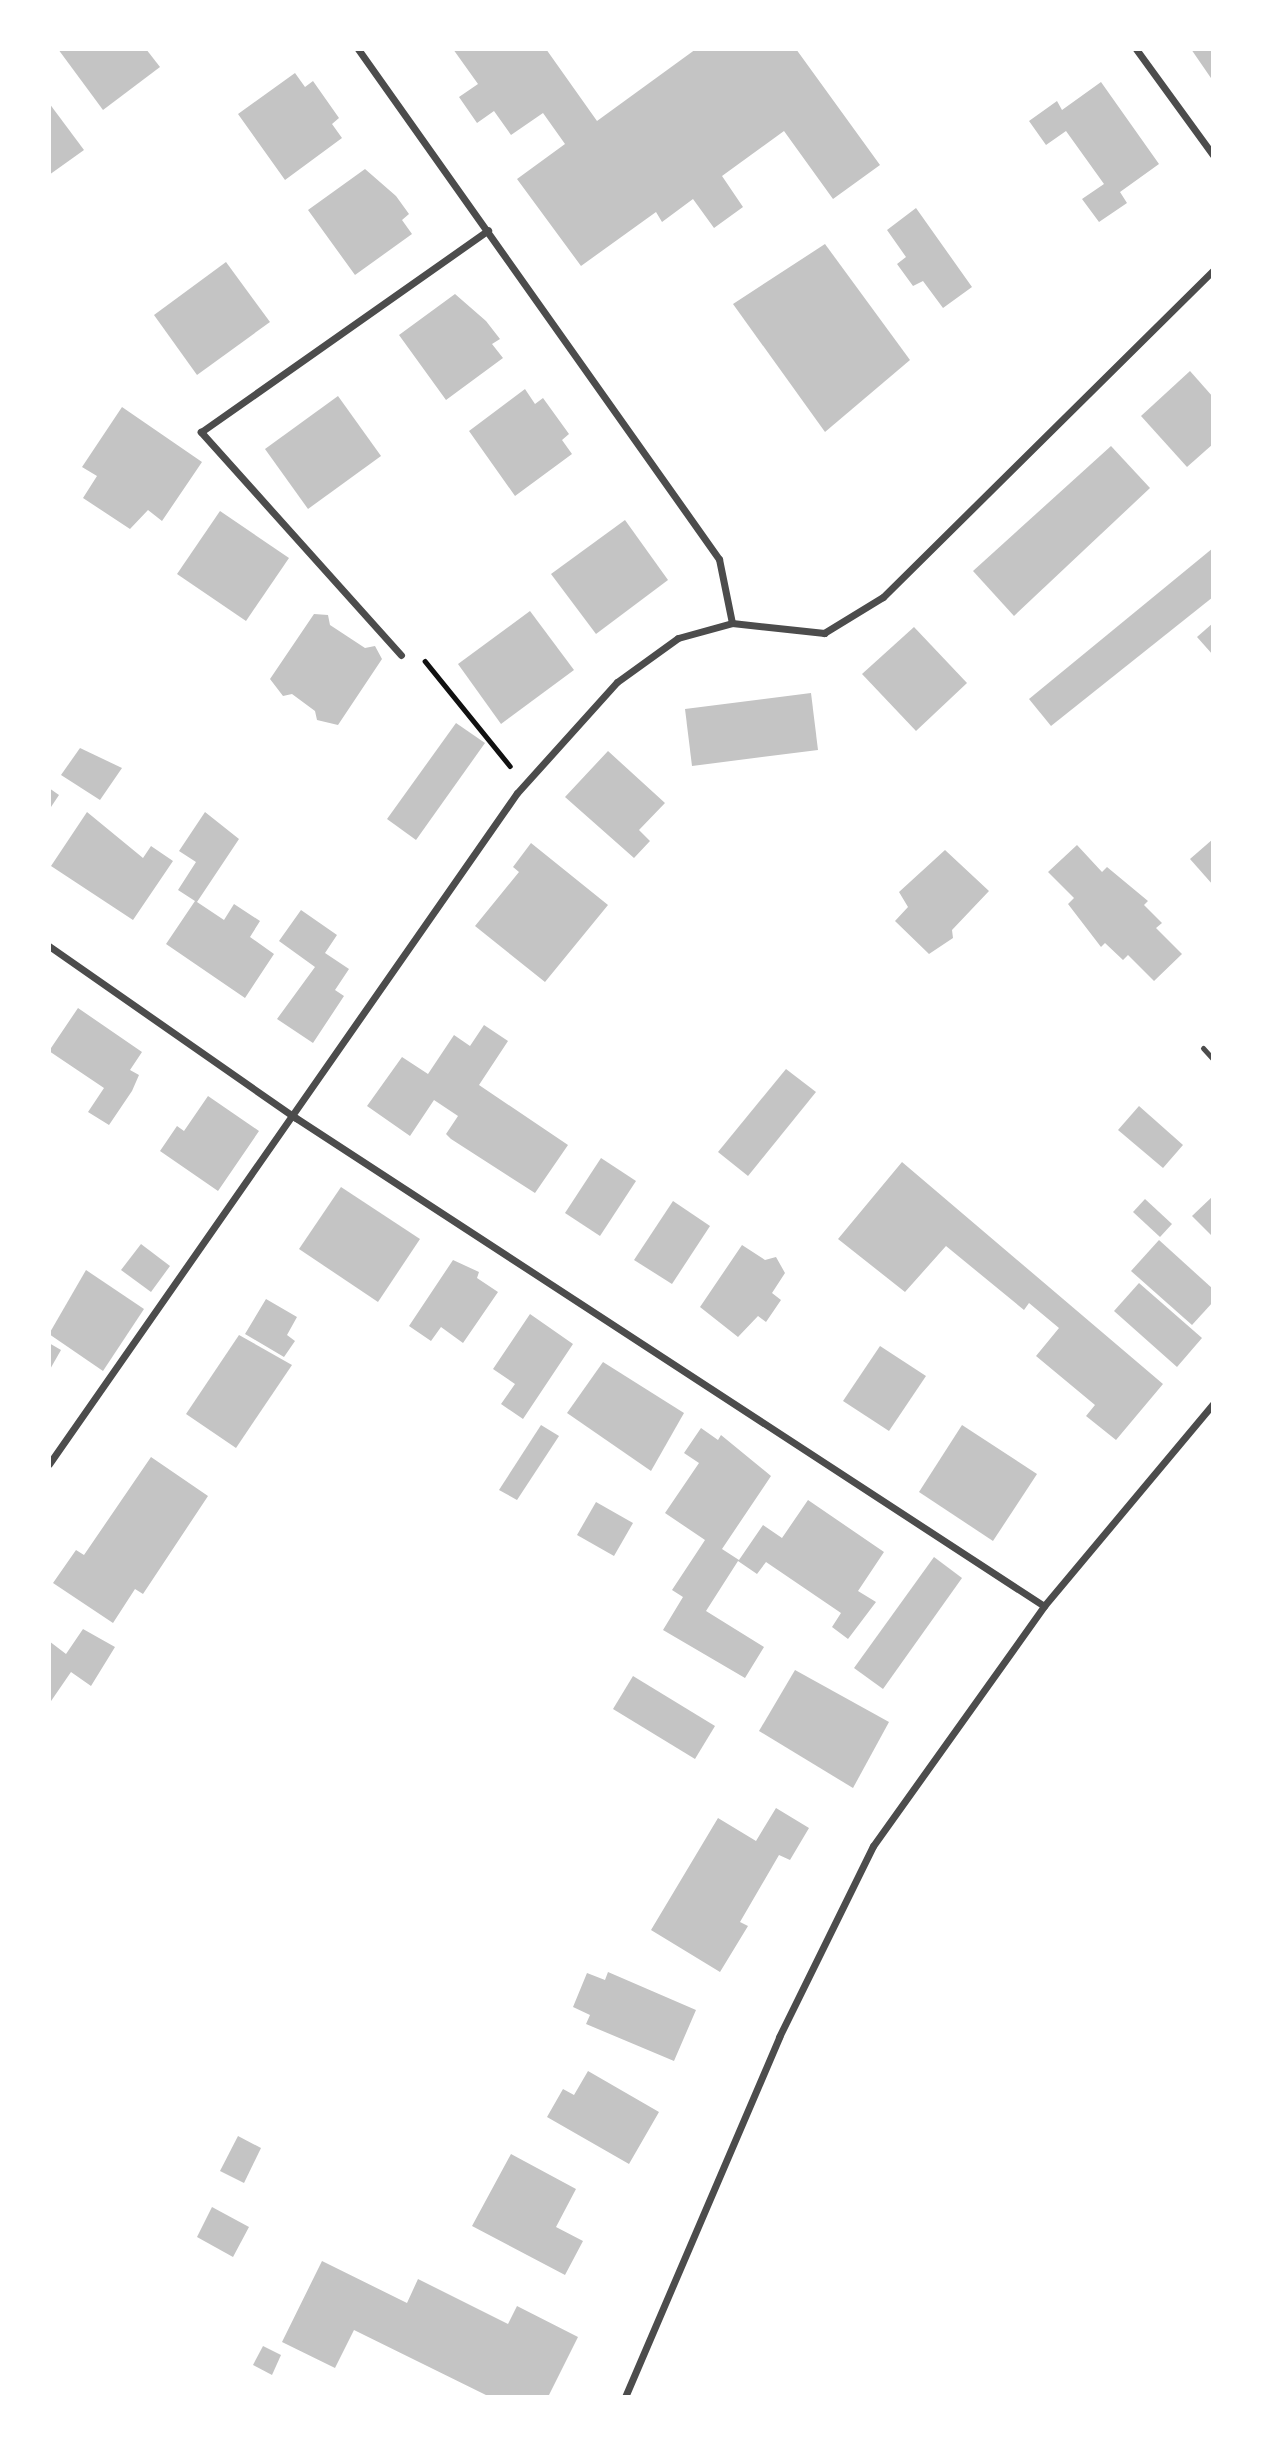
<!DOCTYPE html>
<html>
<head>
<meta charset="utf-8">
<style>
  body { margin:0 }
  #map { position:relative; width:1262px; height:2446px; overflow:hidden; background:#fff; font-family:Montserrat,sans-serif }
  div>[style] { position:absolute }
  .building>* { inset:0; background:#c4c4c4 }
  .path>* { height:4.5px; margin:-2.25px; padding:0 2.25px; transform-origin:2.25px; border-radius:2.25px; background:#111 }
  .service>* { height:5px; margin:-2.5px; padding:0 2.5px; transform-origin:2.5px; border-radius:2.5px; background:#4c4c4c }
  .minor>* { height:7px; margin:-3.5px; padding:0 3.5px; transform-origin:3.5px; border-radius:3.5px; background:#4c4c4c }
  span { translate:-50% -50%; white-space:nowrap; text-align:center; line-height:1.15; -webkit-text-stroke:6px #fff; paint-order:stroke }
  .frame { position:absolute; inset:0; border:51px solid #fff; pointer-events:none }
</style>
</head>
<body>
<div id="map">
  <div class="building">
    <div style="clip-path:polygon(58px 49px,146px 49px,160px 67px,103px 110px)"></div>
    <div style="clip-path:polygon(453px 49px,546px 49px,597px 121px,696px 49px,796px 49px,880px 165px,833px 199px,784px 131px,722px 176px,743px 207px,714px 228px,693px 199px,662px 222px,656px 212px,581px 266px,517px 179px,565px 144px,543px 113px,511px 135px,494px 111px,477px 123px,459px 97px,478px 84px)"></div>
    <div style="clip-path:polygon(1191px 49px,1213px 49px,1213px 81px)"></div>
    <div style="clip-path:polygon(295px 73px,305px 87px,313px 81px,339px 118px,332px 124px,342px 138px,285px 180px,238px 114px)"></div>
    <div style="clip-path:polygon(1101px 82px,1159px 164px,1120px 192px,1127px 203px,1099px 222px,1082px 199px,1104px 184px,1066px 131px,1046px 145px,1029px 121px,1057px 101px,1062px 110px)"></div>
    <div style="clip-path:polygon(49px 103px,84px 150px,49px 175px)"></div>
    <div style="clip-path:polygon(365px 169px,396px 196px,409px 214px,402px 220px,412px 234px,355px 275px,308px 210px)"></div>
    <div style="clip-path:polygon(916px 208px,972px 287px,943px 308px,923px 281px,913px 286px,897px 264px,906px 257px,887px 230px)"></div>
    <div style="clip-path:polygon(825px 244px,910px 360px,825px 432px,733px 304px)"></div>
    <div style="clip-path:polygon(226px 262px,270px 322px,197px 375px,154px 315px)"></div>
    <div style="clip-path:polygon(455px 294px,486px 321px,500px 339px,492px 344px,503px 358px,446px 400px,399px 335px)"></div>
    <div style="clip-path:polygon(1190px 371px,1213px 397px,1213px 444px,1187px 467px,1141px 416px)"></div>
    <div style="clip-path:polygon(525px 389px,535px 404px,543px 398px,569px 434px,562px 440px,572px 454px,515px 496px,469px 431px)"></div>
    <div style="clip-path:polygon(338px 396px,381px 456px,308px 509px,265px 449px)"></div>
    <div style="clip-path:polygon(122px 407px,202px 462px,162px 521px,148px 510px,130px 529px,83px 498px,97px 476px,82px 467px)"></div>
    <div style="clip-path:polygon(1111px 446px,1150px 488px,1014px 616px,973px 571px)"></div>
    <div style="clip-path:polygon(220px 511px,289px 558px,246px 621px,177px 574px)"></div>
    <div style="clip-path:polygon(625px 520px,668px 580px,596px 634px,551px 574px)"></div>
    <div style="clip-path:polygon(1213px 548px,1213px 597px,1051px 726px,1029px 699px)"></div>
    <div style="clip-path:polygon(530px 611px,574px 670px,501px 724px,458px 664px)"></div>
    <div style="clip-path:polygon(314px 614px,328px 615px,330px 625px,365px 648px,375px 646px,382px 659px,338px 725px,317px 720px,315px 711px,292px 694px,283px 696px,270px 679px)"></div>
    <div style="clip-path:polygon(1213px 623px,1213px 655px,1197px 637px)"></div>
    <div style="clip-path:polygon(914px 627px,967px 683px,916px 731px,862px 674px)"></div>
    <div style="clip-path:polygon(811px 693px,818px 750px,692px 766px,685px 709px)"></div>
    <div style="clip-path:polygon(456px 723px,485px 743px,416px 840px,387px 819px)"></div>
    <div style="clip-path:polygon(80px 748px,122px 768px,100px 800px,61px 775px)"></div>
    <div style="clip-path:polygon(608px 751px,665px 803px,639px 830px,650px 841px,634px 858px,565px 797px)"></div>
    <div style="clip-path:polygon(49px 788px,59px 795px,49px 810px)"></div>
    <div style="clip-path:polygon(87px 812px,143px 858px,151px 846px,173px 861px,133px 920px,51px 866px)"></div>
    <div style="clip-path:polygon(205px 812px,239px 839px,197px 902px,224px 920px,234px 904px,260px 921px,250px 937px,274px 954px,245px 998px,166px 944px,195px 901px,178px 890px,196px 862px,179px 851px)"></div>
    <div style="clip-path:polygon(1213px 839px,1213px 885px,1190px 859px)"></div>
    <div style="clip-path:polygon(531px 843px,608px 905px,545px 982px,475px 926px,519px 872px,513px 867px)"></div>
    <div style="clip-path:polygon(1077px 845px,1102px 872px,1107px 867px,1148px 901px,1144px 905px,1162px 923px,1156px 928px,1182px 954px,1154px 981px,1128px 955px,1123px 960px,1105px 943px,1101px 947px,1068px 904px,1074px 898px,1048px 872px)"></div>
    <div style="clip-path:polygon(945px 850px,989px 891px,952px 930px,953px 938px,929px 954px,895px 921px,908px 907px,899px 892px)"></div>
    <div style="clip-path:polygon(301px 910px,337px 935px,325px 953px,349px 969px,335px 990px,344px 996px,313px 1043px,277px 1019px,315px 967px,279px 941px)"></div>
    <div style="clip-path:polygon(78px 1008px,142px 1052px,130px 1070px,139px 1075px,132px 1091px,109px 1125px,88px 1112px,104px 1088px,49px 1051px)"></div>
    <div style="clip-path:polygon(484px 1025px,508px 1041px,479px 1085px,568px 1145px,535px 1193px,451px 1139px,446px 1134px,458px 1116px,434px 1100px,410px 1136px,367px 1106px,402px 1057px,428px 1074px,454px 1035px,470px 1046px)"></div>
    <div style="clip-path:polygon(786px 1069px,816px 1092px,748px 1176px,718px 1152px)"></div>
    <div style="clip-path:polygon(208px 1096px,259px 1131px,218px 1191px,160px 1151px,177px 1126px,184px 1131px)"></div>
    <div style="clip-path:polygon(1139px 1106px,1183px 1145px,1163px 1168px,1118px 1130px)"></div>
    <div style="clip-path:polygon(601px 1158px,636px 1181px,600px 1236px,565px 1213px)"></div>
    <div style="clip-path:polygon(902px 1162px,1163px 1384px,1116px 1440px,1086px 1416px,1095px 1405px,1036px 1356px,1059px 1328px,1029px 1303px,1024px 1310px,946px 1246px,905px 1292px,838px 1239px)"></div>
    <div style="clip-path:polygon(341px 1187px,420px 1239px,378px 1302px,299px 1249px)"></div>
    <div style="clip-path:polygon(1213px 1196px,1213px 1237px,1192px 1216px)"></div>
    <div style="clip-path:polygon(1145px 1199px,1172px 1224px,1160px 1237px,1133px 1212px)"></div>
    <div style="clip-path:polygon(673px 1201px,710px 1226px,672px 1284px,634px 1260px)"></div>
    <div style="clip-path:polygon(1159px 1240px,1213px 1289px,1213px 1302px,1192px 1325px,1131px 1271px)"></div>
    <div style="clip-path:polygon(141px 1244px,170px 1266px,151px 1292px,121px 1270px)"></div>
    <div style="clip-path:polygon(742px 1245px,765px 1260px,776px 1257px,785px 1273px,772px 1293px,781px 1300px,766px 1322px,758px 1316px,738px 1337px,700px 1307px)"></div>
    <div style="clip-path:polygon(453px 1260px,479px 1272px,477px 1278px,498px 1292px,463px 1343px,441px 1327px,431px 1341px,409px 1326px)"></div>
    <div style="clip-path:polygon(86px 1270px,144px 1309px,103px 1371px,49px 1334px)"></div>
    <div style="clip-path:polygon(1139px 1283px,1202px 1338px,1177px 1367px,1114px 1311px)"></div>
    <div style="clip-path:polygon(266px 1299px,297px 1317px,287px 1335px,295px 1341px,284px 1357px,245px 1334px)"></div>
    <div style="clip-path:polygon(530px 1314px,573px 1344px,523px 1419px,501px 1404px,515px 1384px,493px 1369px)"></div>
    <div style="clip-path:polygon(239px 1335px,292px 1365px,236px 1448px,186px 1414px)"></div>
    <div style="clip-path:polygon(49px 1343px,61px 1350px,49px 1371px)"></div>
    <div style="clip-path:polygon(880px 1346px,926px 1376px,889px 1431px,843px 1401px)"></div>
    <div style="clip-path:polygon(603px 1362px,684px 1413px,651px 1471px,567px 1413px)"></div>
    <div style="clip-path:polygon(541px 1425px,559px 1436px,517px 1500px,499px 1490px)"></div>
    <div style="clip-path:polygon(962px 1425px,1037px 1474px,993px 1541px,919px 1492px)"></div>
    <div style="clip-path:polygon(701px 1428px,718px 1440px,721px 1435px,771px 1476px,722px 1549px,739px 1560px,763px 1525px,782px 1538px,808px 1500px,884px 1552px,858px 1591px,876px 1602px,848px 1639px,832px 1627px,841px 1613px,766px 1562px,757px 1574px,738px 1561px,706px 1611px,764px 1647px,745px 1678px,663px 1630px,683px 1597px,672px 1590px,705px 1540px,665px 1513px,699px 1463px,684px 1453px)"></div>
    <div style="clip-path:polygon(151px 1457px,208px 1496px,143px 1594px,135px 1589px,113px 1623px,53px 1583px,76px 1550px,84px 1555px)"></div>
    <div style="clip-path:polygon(596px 1502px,633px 1523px,614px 1556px,577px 1535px)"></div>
    <div style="clip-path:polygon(934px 1557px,962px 1578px,883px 1689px,854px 1668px)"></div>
    <div style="clip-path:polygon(83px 1629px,115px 1647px,91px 1686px,71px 1672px,49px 1704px,49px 1641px,66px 1654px)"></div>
    <div style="clip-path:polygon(795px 1670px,889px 1722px,853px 1788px,759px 1731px)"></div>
    <div style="clip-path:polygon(633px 1676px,715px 1726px,695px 1759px,613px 1709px)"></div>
    <div style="clip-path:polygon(776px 1808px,809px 1828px,790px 1860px,779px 1855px,740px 1922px,748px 1926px,720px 1972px,651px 1930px,718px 1818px,756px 1841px)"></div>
    <div style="clip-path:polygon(608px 1972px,696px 2010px,674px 2061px,586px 2024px,590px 2015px,573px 2007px,587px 1973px,605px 1980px)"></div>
    <div style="clip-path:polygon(588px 2071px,659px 2112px,629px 2164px,547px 2117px,563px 2089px,574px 2095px)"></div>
    <div style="clip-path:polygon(238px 2136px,261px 2148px,244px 2183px,220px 2171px)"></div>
    <div style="clip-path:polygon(511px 2154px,576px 2189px,556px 2227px,583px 2241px,565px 2275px,472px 2226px)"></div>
    <div style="clip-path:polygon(212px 2207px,249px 2227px,233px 2257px,197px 2237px)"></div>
    <div style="clip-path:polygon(322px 2261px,407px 2303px,418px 2279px,508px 2324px,517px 2306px,578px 2337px,548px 2397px,490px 2397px,354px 2330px,335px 2368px,282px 2342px)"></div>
    <div style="clip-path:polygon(263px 2346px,281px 2355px,272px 2375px,253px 2365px)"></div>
  </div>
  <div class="path">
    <div style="left:425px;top:661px;width:135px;rotate:51deg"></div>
  </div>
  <div class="service">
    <div style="left:1203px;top:1048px;width:15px;rotate:48deg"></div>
  </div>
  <div class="minor">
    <div style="left:358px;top:49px;width:625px;rotate:54.71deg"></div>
    <div style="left:719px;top:559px;width:65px;rotate:78.5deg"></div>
    <div style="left:1136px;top:49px;width:131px;rotate:54deg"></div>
    <div style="left:401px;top:655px;width:300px;rotate:-131.9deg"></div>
    <div style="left:201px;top:432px;width:351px;rotate:-35.1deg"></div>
    <div style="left:49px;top:946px;width:301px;rotate:34.9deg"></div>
    <div style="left:296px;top:1118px;width:893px;rotate:33.12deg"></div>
    <div style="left:49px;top:1464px;width:818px;rotate:-55.11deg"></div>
    <div style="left:517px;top:793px;width:149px;rotate:-48deg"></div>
    <div style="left:617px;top:682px;width:75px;rotate:-35.8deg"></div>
    <div style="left:678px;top:638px;width:56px;rotate:-15.5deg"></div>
    <div style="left:732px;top:623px;width:93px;rotate:6.2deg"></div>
    <div style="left:824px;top:633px;width:69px;rotate:-31.4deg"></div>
    <div style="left:883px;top:597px;width:464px;rotate:-44.7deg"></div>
    <div style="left:625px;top:2397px;width:392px;rotate:-66.8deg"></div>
    <div style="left:779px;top:2037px;width:213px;rotate:-63.8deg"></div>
    <div style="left:873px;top:1846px;width:295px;rotate:-54.5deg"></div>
    <div style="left:1044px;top:1606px;width:263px;rotate:-50.1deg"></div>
  </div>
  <div class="frame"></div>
</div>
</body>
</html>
